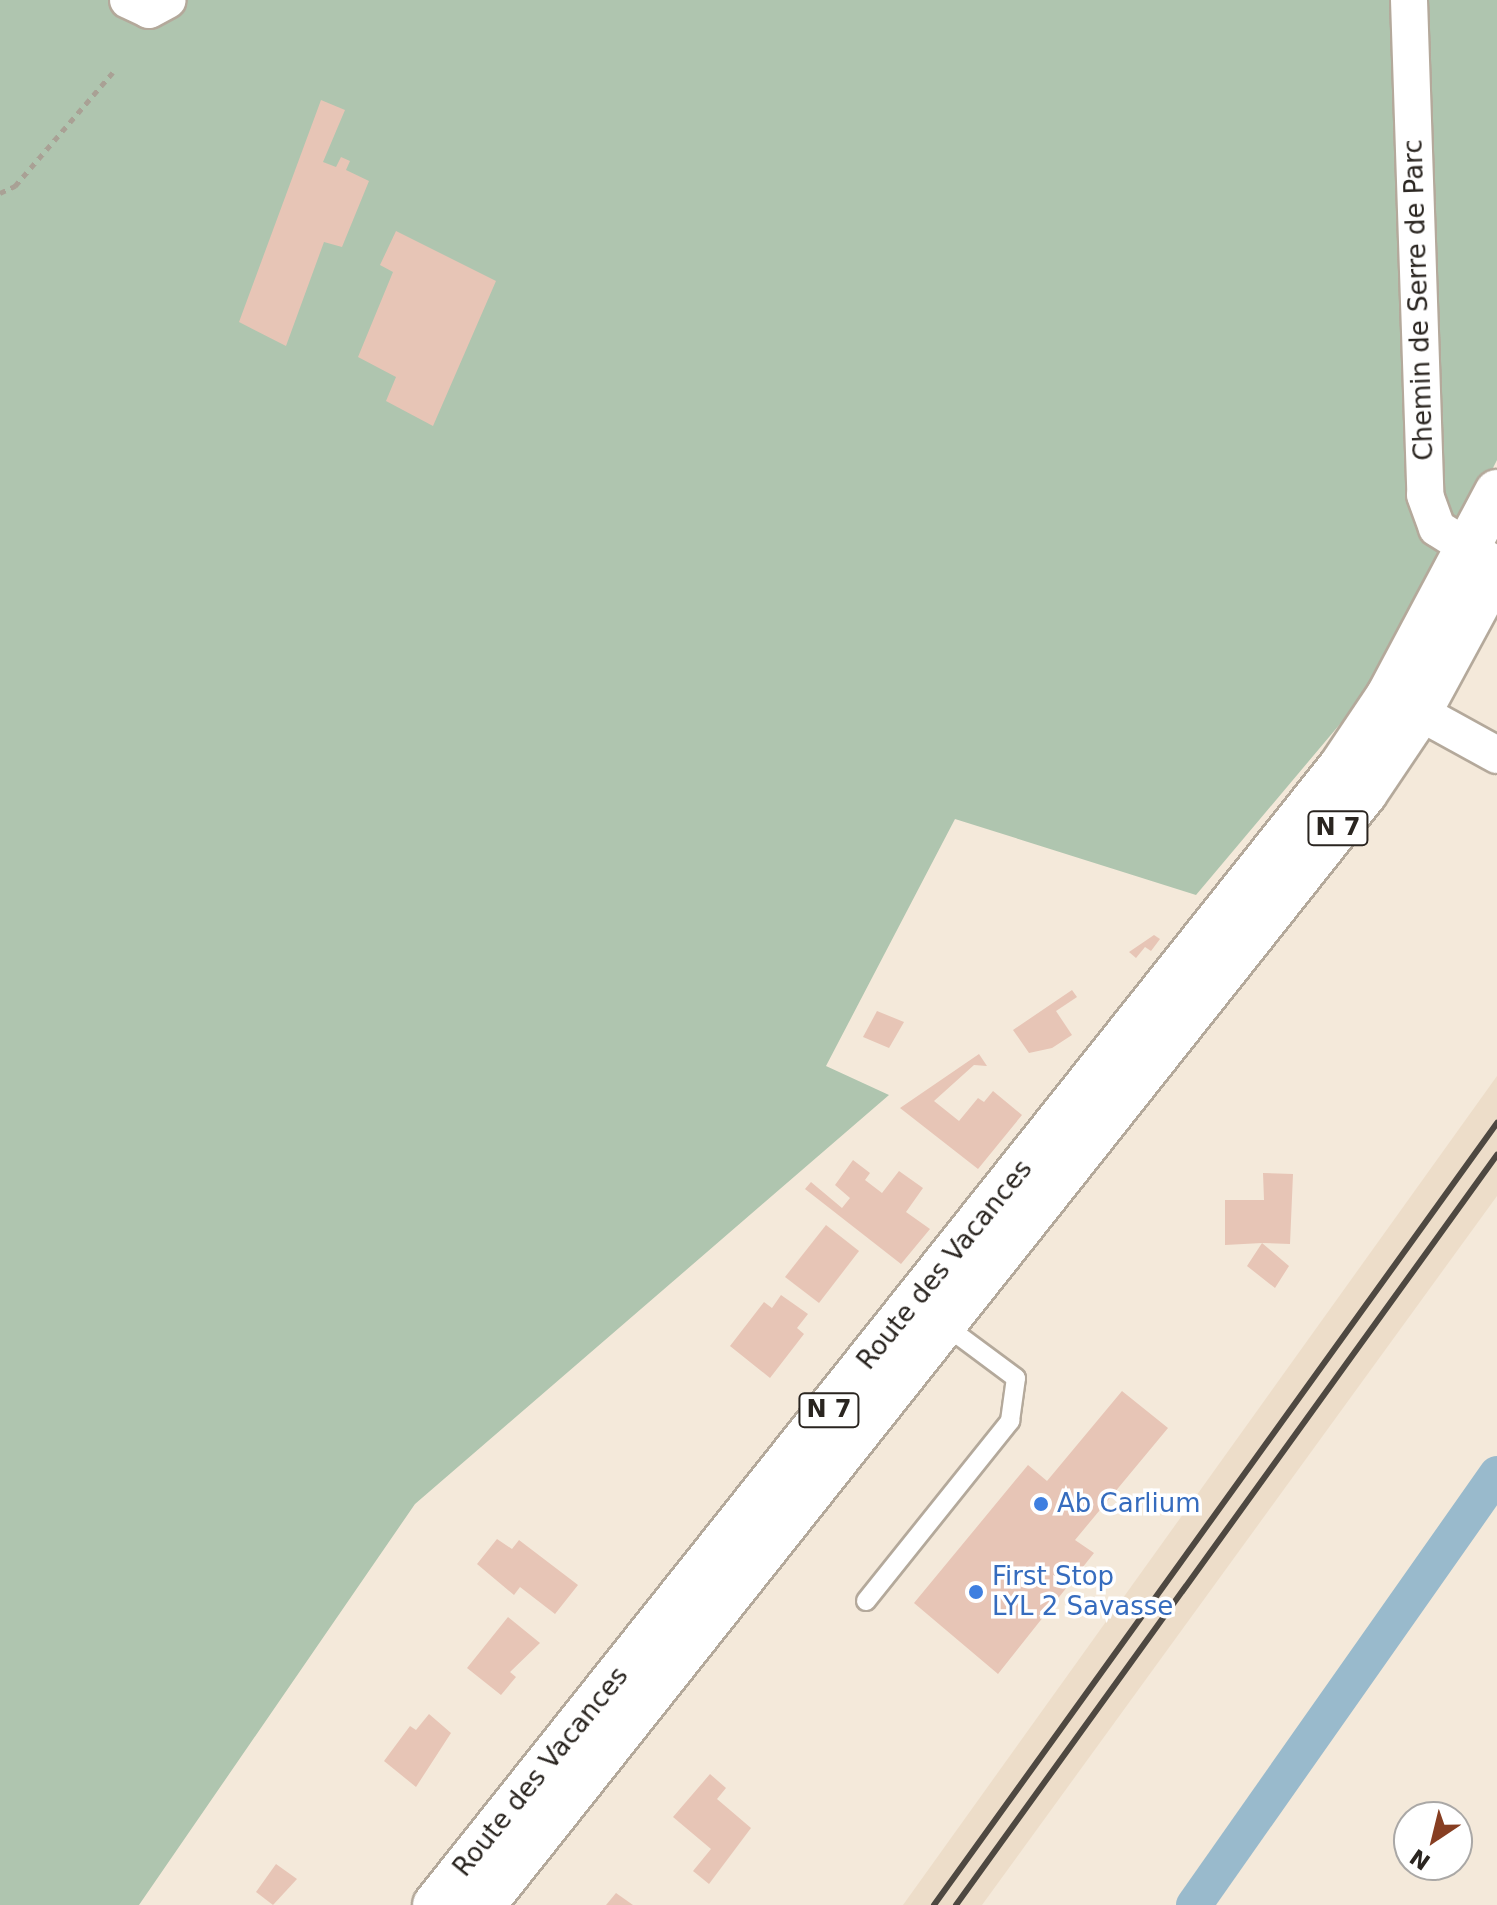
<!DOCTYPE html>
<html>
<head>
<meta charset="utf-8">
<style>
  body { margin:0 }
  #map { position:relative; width:1497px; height:1905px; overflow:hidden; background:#f4e9da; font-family:"DejaVu Sans",sans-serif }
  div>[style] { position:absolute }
  .built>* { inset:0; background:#edddc9 }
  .green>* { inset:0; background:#afc5af }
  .canal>* { height:36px; margin:-18px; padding:0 18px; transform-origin:18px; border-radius:18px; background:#99bacc }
  .building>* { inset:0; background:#e7c5b6 }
  .path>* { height:5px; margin-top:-2.5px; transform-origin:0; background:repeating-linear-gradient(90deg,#a9a195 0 6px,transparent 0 12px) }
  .roads { filter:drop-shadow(2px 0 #b4a99b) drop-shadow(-2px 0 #b4a99b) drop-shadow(0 2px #b4a99b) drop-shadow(0 -2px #b4a99b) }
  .lane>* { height:18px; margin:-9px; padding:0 9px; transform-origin:9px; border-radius:9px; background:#fff }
  .street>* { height:36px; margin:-18px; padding:0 18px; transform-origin:18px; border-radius:18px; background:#fff }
  .primary>* { height:44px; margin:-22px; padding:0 22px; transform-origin:22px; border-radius:22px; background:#fff }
  .rail>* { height:6px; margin:-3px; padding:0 3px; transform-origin:3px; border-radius:3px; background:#4e4841 }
  .dots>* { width:22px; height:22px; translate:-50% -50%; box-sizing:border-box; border:4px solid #fff; border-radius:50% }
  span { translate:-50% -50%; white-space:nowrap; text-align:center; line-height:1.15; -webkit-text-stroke:7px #fff; paint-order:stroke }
  .shield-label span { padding:2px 6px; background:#fff; border:2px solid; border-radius:6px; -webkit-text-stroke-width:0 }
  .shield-label { font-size:24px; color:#2a2520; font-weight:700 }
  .street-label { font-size:26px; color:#2a2520 }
  .shop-label { font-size:26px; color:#366cbe }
  .left { translate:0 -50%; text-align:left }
  .north { position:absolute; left:1393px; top:1801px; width:80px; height:80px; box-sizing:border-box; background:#fff; border:2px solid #aaa8a6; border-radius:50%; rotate:215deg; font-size:22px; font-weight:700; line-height:32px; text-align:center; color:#2a2520 }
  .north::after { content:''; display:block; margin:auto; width:28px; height:36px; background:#873e22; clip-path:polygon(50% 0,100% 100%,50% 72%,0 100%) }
</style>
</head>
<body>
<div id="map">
  <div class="built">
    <div style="clip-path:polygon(1497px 1076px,1497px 1196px,982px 1905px,903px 1905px)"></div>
  </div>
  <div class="green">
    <div style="clip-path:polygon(0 0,1497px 0,1497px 460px,1399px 654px,1196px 895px,955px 819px,826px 1066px,889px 1095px,415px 1504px,139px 1905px,0 1905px)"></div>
  </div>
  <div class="canal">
    <div style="left:1194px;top:1905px;width:527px;rotate:-54.89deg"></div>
  </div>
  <div class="building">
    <div style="clip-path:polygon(321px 100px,345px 110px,323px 162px,336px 167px,341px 157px,350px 161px,346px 170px,369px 181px,342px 247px,324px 242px,286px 346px,239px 322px)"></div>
    <div style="clip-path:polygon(396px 231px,496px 281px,433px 426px,386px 401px,396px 377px,358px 357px,393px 272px,380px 265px)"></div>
    <div style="clip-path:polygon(1154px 935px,1160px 939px,1151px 951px,1145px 947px,1136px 958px,1129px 952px)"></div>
    <div style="clip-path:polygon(1072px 990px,1077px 997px,1056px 1011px,1072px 1035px,1052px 1048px,1029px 1053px,1013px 1030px)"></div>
    <div style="clip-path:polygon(877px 1011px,904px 1022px,889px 1048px,863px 1037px)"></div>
    <div style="clip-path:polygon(979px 1054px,987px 1066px,974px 1065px,934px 1101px,959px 1121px,978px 1098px,984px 1102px,993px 1091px,1022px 1115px,978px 1169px,900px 1108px)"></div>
    <div style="clip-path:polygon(853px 1160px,870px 1173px,865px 1180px,882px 1193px,899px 1171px,923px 1188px,906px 1212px,930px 1229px,901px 1264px,805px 1189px,811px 1182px,842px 1208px,850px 1198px,835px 1185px)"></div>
    <div style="clip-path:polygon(1263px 1173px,1293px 1174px,1290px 1244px,1262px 1243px,1289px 1266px,1275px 1288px,1247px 1266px,1262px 1243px,1225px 1245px,1225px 1200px,1264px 1200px)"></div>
    <div style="clip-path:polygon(826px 1225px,859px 1251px,819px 1303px,785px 1277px)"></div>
    <div style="clip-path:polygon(781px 1295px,808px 1314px,797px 1328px,804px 1334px,770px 1378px,730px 1346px,764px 1302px,772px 1308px)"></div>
    <div style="clip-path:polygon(1122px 1391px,1168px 1428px,1075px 1540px,1094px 1553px,998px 1674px,914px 1603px,1028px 1465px,1047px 1481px)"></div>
    <div style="clip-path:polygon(497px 1539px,512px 1549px,519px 1540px,578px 1585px,555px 1614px,520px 1587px,514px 1595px,477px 1564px)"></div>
    <div style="clip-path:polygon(508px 1617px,540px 1643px,510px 1672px,516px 1677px,501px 1695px,467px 1668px)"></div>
    <div style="clip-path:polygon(429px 1714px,451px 1733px,416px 1787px,384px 1761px,410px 1726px,416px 1730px)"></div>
    <div style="clip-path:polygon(710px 1774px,726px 1788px,717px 1799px,751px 1828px,709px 1884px,693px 1871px,711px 1849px,673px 1817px)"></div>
    <div style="clip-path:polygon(276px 1864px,297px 1879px,273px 1905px,256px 1892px)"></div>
    <div style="clip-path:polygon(616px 1893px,633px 1905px,606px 1905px)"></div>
  </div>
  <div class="path">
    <div style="left:0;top:193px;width:17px;rotate:-25deg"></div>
    <div style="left:15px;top:186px;width:150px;rotate:-49.3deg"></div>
  </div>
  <div class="roads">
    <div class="lane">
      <div style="left:866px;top:1601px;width:231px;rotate:-51.3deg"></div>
      <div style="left:1010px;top:1421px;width:43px;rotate:-82.1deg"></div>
      <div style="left:1016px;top:1378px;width:92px;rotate:-143.4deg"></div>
    </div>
    <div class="street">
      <div style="left:128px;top:0;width:23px;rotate:25deg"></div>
      <div style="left:149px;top:10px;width:21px;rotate:-28deg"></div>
      <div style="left:1409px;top:0;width:495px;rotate:88.1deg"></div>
      <div style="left:1425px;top:495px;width:35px;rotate:70deg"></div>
      <div style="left:1437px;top:528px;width:60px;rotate:32.1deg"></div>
      <div style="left:1397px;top:700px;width:114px;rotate:28.8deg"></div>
    </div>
    <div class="primary">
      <div style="left:435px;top:1905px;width:1457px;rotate:-51.49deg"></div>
      <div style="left:1342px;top:765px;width:84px;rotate:-56.1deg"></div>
      <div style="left:1389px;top:695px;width:230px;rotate:-62deg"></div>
      <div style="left:483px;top:1905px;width:1419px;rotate:-51.58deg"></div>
      <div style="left:1365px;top:793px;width:95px;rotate:-56.1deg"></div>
      <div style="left:1418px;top:714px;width:166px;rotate:-61.6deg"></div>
    </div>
  </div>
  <div class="rail">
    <div style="left:934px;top:1905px;width:964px;rotate:-54.25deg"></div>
    <div style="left:956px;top:1905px;width:925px;rotate:-54.2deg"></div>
  </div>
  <div class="dots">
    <div style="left:1041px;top:1504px;background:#3f7fe0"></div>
    <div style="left:976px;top:1592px;background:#3f7fe0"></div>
  </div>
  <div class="shield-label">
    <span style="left:1338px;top:828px">N 7</span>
    <span style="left:829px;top:1410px">N 7</span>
  </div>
  <div class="street-label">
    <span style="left:1419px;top:300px;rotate:-92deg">Chemin de Serre de Parc</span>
    <span style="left:945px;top:1265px;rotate:-51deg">Route des Vacances</span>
    <span style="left:541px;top:1772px;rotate:-51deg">Route des Vacances</span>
  </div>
  <div class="shop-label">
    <span class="left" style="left:1057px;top:1504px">Ab Carlium</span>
    <span class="left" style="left:992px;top:1592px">First Stop<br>LYL 2 Savasse</span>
  </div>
  <div class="north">N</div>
</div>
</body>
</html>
